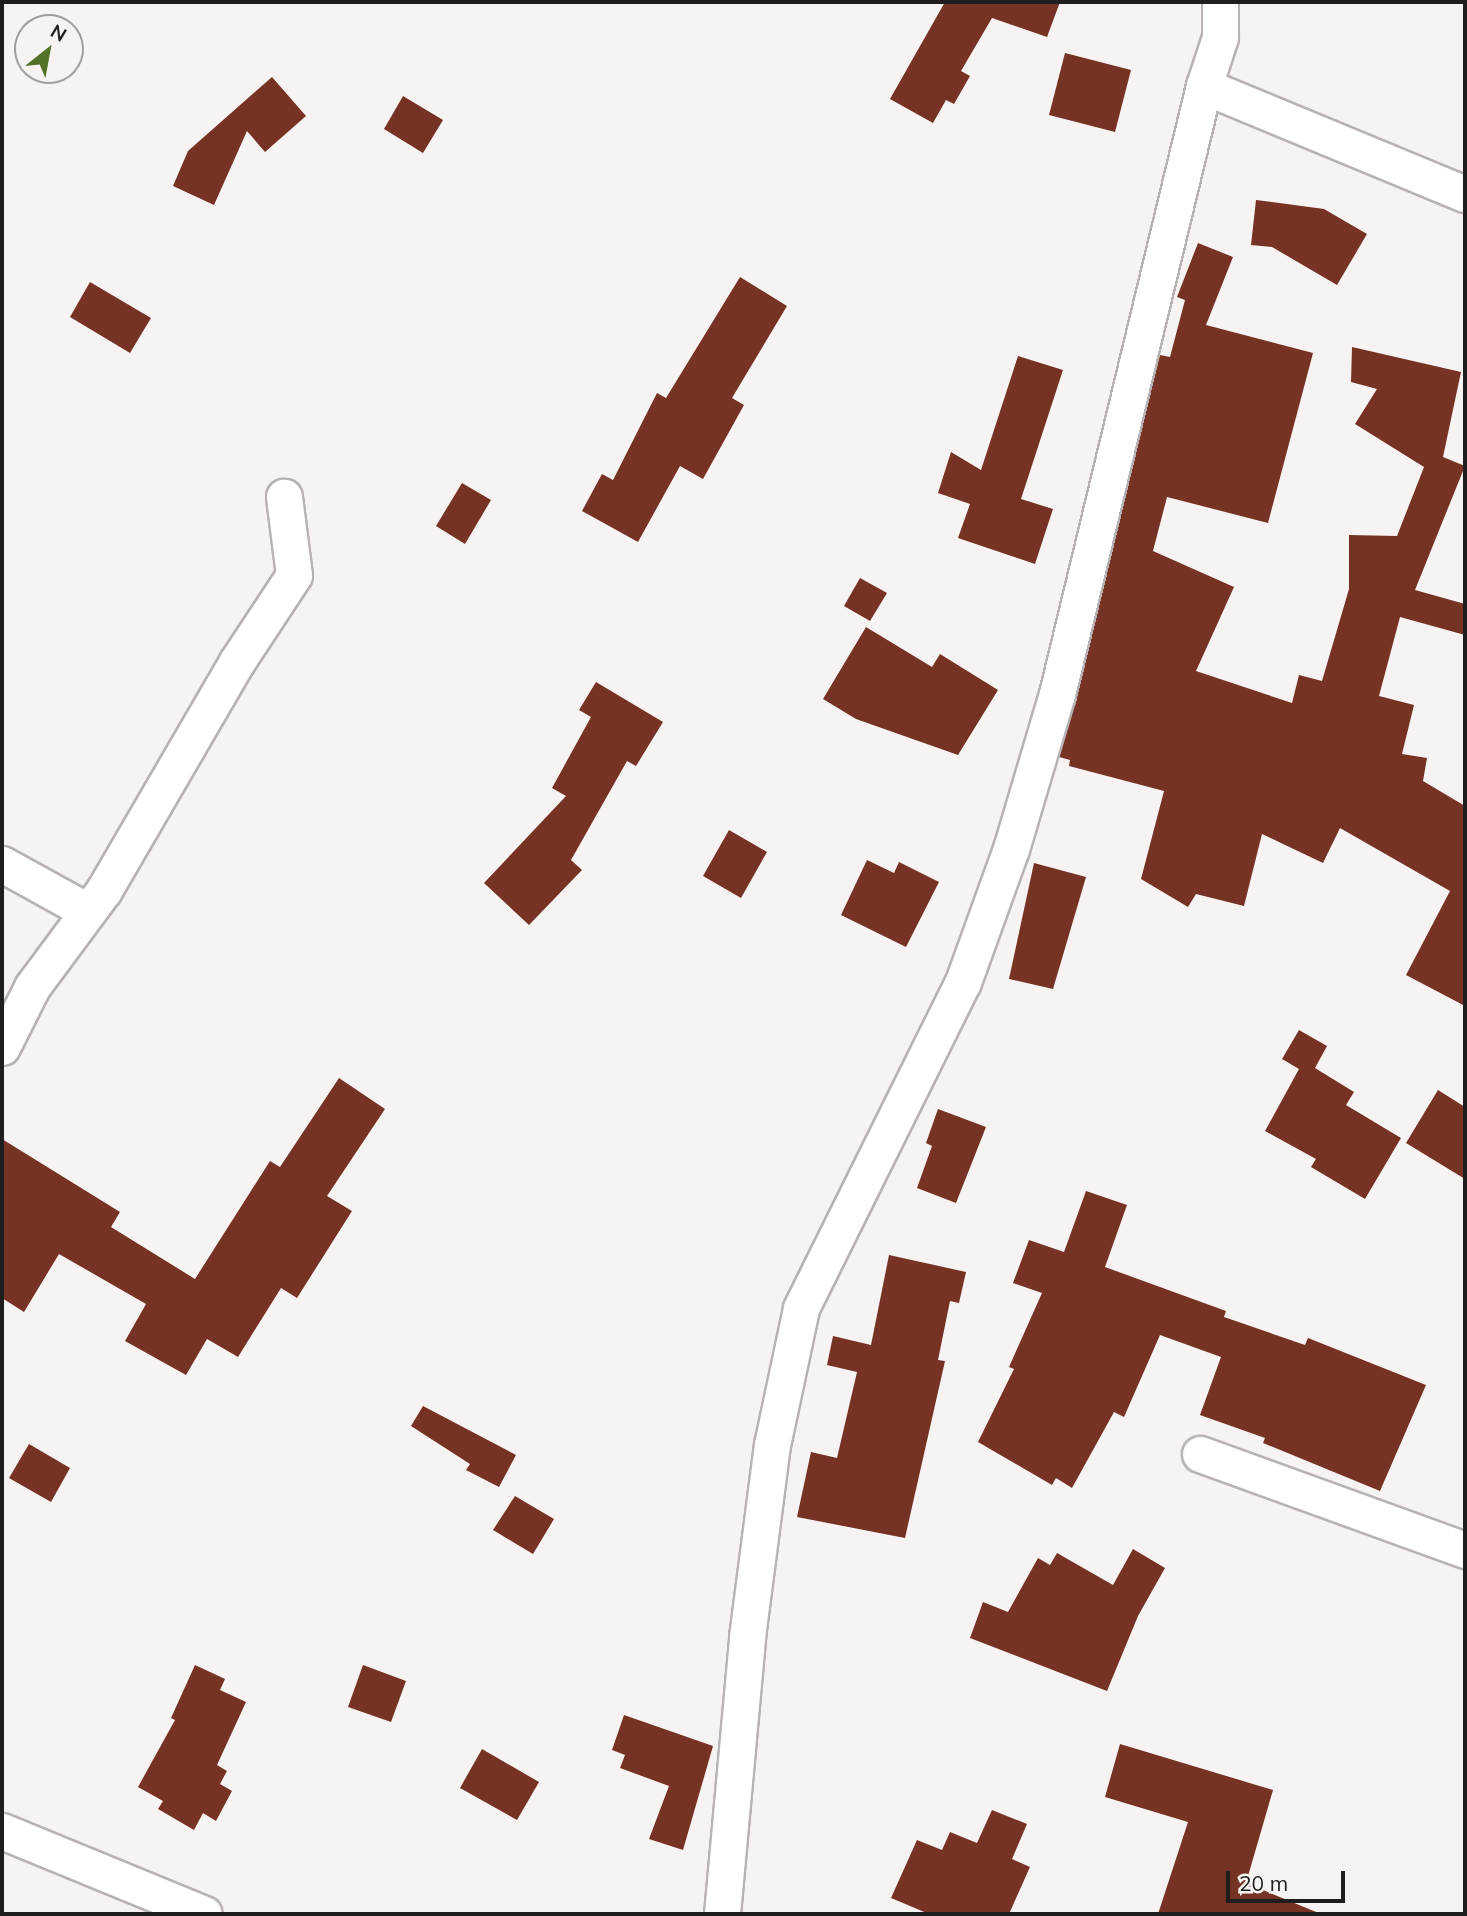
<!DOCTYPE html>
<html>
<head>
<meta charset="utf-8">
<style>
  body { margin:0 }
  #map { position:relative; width:1467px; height:1916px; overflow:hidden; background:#f8f3f3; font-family:Mulish,sans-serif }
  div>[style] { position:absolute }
  .building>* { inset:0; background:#763324 }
  .roads { filter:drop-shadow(2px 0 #b7b2b3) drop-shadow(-2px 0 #b7b2b3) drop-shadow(0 2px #b7b2b3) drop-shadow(0 -2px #b7b2b3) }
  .minor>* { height:35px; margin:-17.5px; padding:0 17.5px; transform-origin:17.5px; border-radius:17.5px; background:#fff }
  span { translate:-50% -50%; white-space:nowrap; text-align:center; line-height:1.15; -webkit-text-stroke:7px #f8f3f3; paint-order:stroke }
  .frame { position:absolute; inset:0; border:4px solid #1f1d1d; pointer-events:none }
  .north { position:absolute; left:14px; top:14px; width:70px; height:70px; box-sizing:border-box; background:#f8f3f3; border:2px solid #a19d9d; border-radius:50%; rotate:31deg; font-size:19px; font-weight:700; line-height:28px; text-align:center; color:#1f1d1d }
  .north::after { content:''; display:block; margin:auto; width:24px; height:32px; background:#547228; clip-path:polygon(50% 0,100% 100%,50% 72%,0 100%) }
  .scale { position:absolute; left:1226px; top:1871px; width:119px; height:32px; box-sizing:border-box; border:4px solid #1f1d1d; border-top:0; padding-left:9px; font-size:21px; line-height:24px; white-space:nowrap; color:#1f1d1d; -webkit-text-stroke:5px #f8f3f3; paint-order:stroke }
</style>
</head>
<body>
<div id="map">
  <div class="building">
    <div style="clip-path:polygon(945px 2px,1060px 2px,1047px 37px,992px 18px,961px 71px,970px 76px,954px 104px,946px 100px,933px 123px,890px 99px)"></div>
    <div style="clip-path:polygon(1065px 53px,1131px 70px,1115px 132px,1049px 115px)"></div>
    <div style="clip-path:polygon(272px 77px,306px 116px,265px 152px,247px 131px,214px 205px,173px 186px,188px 151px)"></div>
    <div style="clip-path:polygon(403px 96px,443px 120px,423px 153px,384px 129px)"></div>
    <div style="clip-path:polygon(1256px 200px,1324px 209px,1367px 234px,1337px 285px,1272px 247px,1251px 245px)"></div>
    <div style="clip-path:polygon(1198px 243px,1233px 257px,1206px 325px,1313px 353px,1268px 523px,1167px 497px,1153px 551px,1234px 587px,1196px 671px,1292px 703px,1299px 675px,1322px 681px,1349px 589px,1349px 535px,1397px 536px,1424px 467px,1355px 424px,1377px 389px,1351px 382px,1352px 347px,1461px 372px,1443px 457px,1465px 466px,1415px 590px,1465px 604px,1465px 635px,1400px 617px,1379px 696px,1414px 705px,1402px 754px,1427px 758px,1423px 781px,1465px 806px,1465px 1006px,1406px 975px,1450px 891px,1340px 828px,1323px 863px,1262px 834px,1244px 906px,1196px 894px,1188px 907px,1141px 879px,1164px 791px,1069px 766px,1070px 760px,1059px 757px,1160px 355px,1170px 357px,1185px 300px,1177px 297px)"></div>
    <div style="clip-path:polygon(740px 277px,787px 306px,732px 398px,744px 405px,703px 479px,680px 466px,638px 542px,582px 511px,602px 474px,613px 480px,657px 393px,666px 398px)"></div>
    <div style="clip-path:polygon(90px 282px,151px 318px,130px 353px,70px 317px)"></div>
    <div style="clip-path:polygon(1018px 356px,1063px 370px,1021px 499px,1053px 509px,1035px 564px,958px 538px,970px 504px,938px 493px,951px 452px,981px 470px)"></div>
    <div style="clip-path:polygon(462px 483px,491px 500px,465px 544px,436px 526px)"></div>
    <div style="clip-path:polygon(860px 578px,887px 593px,870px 621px,844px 606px)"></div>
    <div style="clip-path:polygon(866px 627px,932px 667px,940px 654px,998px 690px,958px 755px,856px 719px,823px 699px)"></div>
    <div style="clip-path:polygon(596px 682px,663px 722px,636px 766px,627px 761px,571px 860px,582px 870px,529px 925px,484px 883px,566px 796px,552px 788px,591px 717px,579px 710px)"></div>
    <div style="clip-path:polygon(729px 830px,767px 852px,741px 898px,703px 876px)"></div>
    <div style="clip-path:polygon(867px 860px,894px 873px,899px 862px,939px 882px,906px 947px,841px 915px)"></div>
    <div style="clip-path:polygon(1034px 863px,1086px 877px,1053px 989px,1009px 979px)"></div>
    <div style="clip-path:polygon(1299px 1030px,1327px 1046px,1315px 1068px,1354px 1092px,1346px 1105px,1401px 1138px,1365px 1199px,1311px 1167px,1316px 1159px,1265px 1131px,1299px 1069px,1282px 1059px)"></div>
    <div style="clip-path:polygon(339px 1078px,385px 1109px,327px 1196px,352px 1211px,297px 1298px,281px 1288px,238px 1357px,207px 1339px,186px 1375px,125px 1341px,146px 1304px,59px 1254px,24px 1312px,2px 1298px,2px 1139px,120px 1212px,111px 1227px,195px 1279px,270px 1161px,280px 1167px)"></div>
    <div style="clip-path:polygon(1438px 1090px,1465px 1107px,1465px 1179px,1406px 1143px)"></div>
    <div style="clip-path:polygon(938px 1109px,986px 1127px,956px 1203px,917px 1188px,932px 1146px,926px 1143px)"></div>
    <div style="clip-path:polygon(1086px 1191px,1127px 1205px,1105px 1267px,1226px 1311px,1224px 1317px,1305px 1345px,1308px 1338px,1426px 1385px,1380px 1491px,1263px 1443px,1265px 1438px,1200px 1415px,1221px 1357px,1160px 1335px,1124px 1417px,1114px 1412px,1072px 1488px,1056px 1478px,1052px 1485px,978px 1442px,1014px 1369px,1009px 1367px,1042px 1293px,1013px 1283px,1029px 1240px,1064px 1252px)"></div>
    <div style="clip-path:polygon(889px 1255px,966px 1272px,959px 1303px,950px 1301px,938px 1360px,945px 1361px,905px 1538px,797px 1517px,811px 1452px,837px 1458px,857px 1372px,827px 1365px,833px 1336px,871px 1345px)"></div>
    <div style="clip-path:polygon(423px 1406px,516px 1455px,499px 1487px,466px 1470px,470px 1464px,411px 1426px)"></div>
    <div style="clip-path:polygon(29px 1444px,70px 1468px,51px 1502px,9px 1478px)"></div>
    <div style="clip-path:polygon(515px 1496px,554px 1519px,533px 1554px,493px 1530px)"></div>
    <div style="clip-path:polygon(1133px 1549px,1165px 1568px,1138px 1616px,1107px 1691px,970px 1638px,983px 1602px,1008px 1612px,1038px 1558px,1050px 1565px,1057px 1553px,1113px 1585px)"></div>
    <div style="clip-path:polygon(195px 1665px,225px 1679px,220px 1690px,246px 1702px,217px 1765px,227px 1771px,220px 1784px,232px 1791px,216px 1821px,203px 1813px,194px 1830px,158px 1809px,163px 1801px,138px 1787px,175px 1720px,171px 1718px)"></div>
    <div style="clip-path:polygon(363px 1665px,406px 1681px,391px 1722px,348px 1707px)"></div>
    <div style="clip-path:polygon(624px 1715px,713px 1746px,683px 1850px,649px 1839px,669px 1786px,620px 1768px,625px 1755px,612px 1750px)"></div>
    <div style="clip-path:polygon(1120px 1744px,1273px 1790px,1246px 1883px,1321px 1914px,1158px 1914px,1188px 1822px,1105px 1797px)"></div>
    <div style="clip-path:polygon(482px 1749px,539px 1782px,517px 1820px,460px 1788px)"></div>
    <div style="clip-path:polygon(992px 1810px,1027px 1824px,1012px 1859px,1030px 1867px,1009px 1914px,929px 1914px,891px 1898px,917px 1840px,942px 1850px,950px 1832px,977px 1843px)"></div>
  </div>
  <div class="roads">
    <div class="minor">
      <div style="left:1204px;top:86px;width:282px;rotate:22.5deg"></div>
      <div style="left:2px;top:864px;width:97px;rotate:28.9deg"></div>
      <div style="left:2px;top:1047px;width:67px;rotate:-63.4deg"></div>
      <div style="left:32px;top:987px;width:121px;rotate:-53.4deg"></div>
      <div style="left:104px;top:890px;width:263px;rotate:-59.8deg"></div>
      <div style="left:236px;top:663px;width:105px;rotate:-56.6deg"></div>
      <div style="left:294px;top:575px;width:79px;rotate:-97.3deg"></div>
      <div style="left:1200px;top:1454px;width:282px;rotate:19.9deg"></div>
      <div style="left:2px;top:1831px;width:218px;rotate:22.3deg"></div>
      <div style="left:722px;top:1914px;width:278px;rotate:-84.8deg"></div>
      <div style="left:747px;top:1637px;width:194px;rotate:-82.6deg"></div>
      <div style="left:772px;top:1445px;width:140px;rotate:-78deg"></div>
      <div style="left:801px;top:1308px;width:364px;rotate:-63.6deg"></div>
      <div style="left:963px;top:982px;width:141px;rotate:-70.2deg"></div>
      <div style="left:1011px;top:849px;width:162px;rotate:-73.5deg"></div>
      <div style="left:1057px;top:694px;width:626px;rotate:-76.41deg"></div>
      <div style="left:1204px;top:86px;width:52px;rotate:-71.9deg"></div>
      <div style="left:1220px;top:37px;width:35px;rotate:-90deg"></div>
    </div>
  </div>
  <div class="frame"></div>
  <div class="north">N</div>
  <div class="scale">20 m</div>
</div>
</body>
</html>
